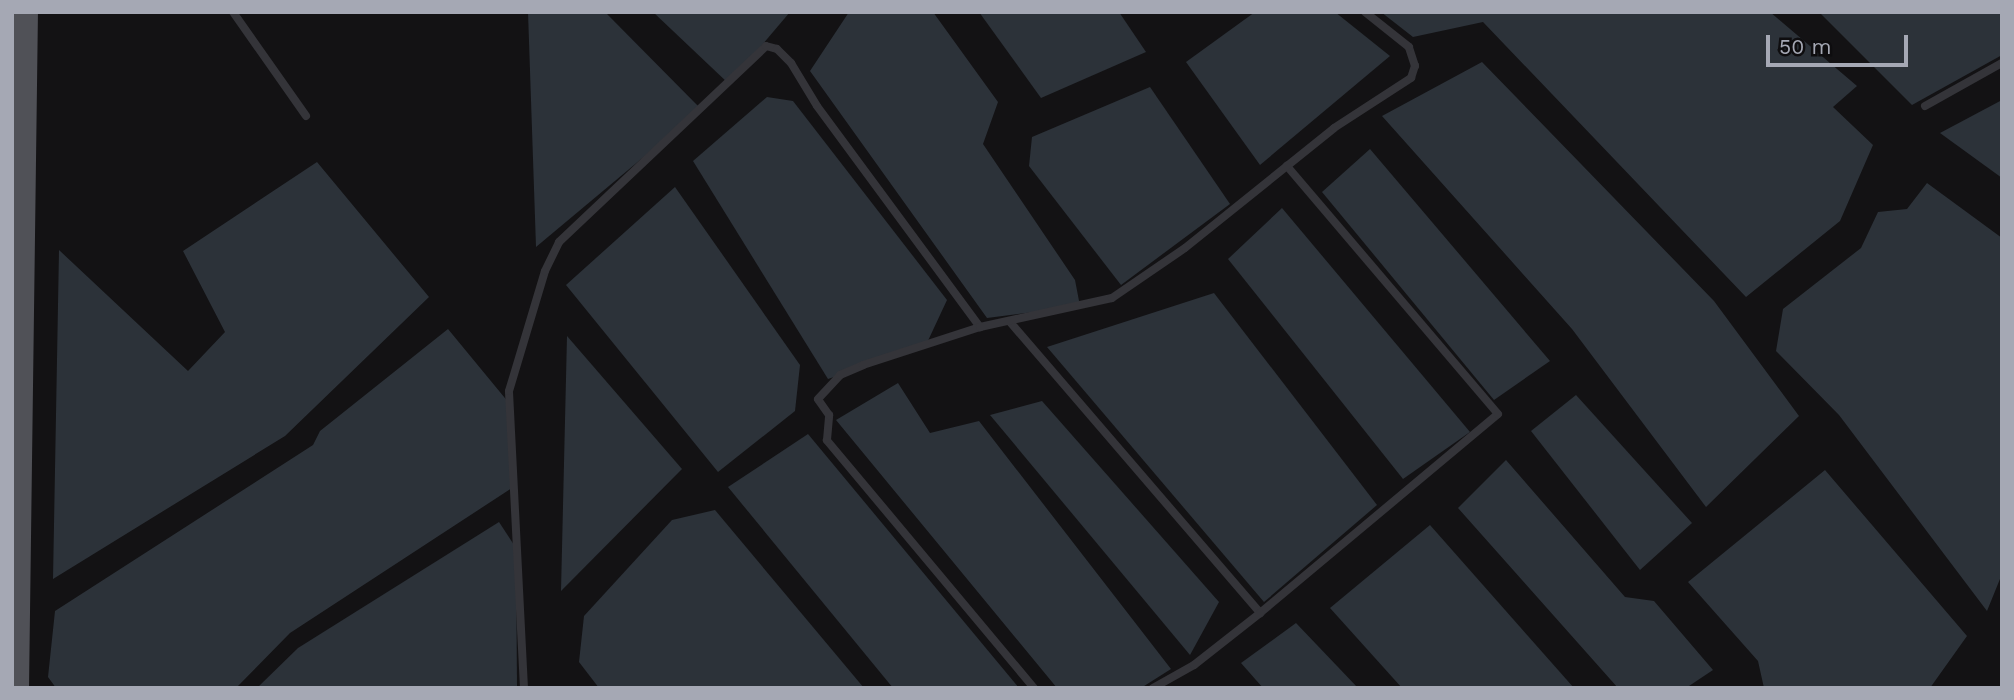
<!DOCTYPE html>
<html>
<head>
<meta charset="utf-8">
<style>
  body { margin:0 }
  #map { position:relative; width:2014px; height:700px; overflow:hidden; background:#131214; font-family:"Work Sans",sans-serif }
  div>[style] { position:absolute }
  .water>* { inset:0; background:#2c3239 }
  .service>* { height:8px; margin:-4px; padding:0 4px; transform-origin:4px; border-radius:4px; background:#343439 }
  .primary>* { height:24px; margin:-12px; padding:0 12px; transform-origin:12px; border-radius:12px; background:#505157 }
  span { translate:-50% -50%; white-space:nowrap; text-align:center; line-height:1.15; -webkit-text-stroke:5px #0e0d0f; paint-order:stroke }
  .frame { position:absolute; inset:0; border:14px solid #a5a8b4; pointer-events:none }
  .scale { position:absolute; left:1766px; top:35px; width:142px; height:32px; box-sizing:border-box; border:4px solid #a5a8b4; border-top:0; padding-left:9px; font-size:21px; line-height:24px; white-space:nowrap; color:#a5a8b4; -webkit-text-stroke:5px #0e0d0f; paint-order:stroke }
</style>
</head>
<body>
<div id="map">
  <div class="water">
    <div style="clip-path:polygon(528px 12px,605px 12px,701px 109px,536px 247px)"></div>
    <div style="clip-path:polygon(653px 12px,790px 12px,729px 84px)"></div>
    <div style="clip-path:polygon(849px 12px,933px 12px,998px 102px,983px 144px,1075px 280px,1080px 306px,987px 318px,810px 71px)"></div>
    <div style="clip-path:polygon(979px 12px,1119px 12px,1146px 52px,1041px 98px)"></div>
    <div style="clip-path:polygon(1255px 12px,1335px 12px,1390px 56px,1260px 165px,1186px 62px)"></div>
    <div style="clip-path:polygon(1381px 12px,1770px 12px,1857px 86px,1833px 107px,1873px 145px,1840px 221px,1746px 297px,1483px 22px,1413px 37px)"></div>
    <div style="clip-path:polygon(1819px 12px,2002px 12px,2002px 55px,1912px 105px)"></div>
    <div style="clip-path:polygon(1482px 62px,1714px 301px,1799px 416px,1706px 507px,1572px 329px,1382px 116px)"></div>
    <div style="clip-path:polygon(1150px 87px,1230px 204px,1121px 285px,1029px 166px,1032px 137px)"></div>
    <div style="clip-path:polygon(767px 97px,793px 101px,947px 300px,926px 345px,828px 379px,693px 161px)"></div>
    <div style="clip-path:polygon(2002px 100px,2002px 178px,1940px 133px)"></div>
    <div style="clip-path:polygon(1370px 149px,1550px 361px,1494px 400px,1322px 192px)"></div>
    <div style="clip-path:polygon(317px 162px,429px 297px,285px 436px,53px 579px,59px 250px,188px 371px,225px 332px,183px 251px)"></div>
    <div style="clip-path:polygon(1927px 183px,2002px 238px,2002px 574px,1987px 611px,1839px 415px,1776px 351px,1783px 309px,1861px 248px,1878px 212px,1907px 209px)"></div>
    <div style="clip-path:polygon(675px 187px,800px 365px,795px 411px,718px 472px,566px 285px)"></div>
    <div style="clip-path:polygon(1282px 208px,1470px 432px,1403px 479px,1228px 259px)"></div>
    <div style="clip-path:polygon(1214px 293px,1377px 505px,1264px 602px,1047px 347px)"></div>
    <div style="clip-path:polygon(448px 329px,509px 403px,515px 486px,290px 633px,236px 688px,56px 688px,48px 677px,55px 611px,313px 445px,320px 431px)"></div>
    <div style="clip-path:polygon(567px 336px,682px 469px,561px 591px)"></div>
    <div style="clip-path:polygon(898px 383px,930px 433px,979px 421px,1171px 669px,1141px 688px,1057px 688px,836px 420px)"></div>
    <div style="clip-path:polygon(1576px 395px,1692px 523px,1640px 570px,1531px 431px)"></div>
    <div style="clip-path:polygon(1042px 401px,1219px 602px,1190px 655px,990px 415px)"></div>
    <div style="clip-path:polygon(808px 434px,1019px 688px,893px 688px,728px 487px)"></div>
    <div style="clip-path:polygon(1506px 460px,1625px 597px,1654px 601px,1713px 670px,1686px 688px,1618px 688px,1458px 508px)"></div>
    <div style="clip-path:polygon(1825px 470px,1967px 636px,1930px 688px,1764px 688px,1758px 661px,1688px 582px)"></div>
    <div style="clip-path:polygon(715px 510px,864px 688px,599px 688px,579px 662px,584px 616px,672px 520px)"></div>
    <div style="clip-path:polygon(499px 522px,516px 548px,517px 688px,257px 688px,298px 648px)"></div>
    <div style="clip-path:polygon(1430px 525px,1574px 688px,1402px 688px,1330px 608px)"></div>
    <div style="clip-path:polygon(1296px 623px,1358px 688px,1263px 688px,1241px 663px)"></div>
  </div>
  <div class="service">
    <div style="left:233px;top:12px;width:127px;rotate:54.9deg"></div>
    <div style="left:1925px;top:106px;width:88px;rotate:-29.2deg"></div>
    <div style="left:1010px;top:322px;width:384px;rotate:49.3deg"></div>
    <div style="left:1260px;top:613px;width:310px;rotate:-39.9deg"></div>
    <div style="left:1498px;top:414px;width:326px;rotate:-130.4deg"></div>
    <div style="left:524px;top:688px;width:297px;rotate:-92.9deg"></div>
    <div style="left:509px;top:391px;width:125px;rotate:-73.3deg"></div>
    <div style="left:545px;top:271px;width:32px;rotate:-64deg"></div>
    <div style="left:559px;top:242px;width:285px;rotate:-43.4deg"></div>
    <div style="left:766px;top:46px;width:11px;rotate:15deg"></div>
    <div style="left:777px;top:49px;width:20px;rotate:45deg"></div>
    <div style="left:791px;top:63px;width:50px;rotate:58.8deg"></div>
    <div style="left:817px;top:106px;width:275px;rotate:53.6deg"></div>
    <div style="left:1034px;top:688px;width:323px;rotate:-129.9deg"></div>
    <div style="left:827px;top:440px;width:25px;rotate:-85deg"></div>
    <div style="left:829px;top:415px;width:19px;rotate:-125deg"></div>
    <div style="left:818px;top:399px;width:33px;rotate:-47deg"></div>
    <div style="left:840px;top:375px;width:25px;rotate:-23deg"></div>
    <div style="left:863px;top:365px;width:123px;rotate:-18deg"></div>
    <div style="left:980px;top:327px;width:135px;rotate:-12.4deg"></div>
    <div style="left:1112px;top:298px;width:88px;rotate:-34.4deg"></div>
    <div style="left:1185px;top:248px;width:191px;rotate:-38.8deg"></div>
    <div style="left:1334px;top:128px;width:92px;rotate:-33deg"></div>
    <div style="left:1411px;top:78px;width:13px;rotate:-72deg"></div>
    <div style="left:1415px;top:66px;width:20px;rotate:-108deg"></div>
    <div style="left:1409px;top:47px;width:56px;rotate:-141.5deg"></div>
    <div style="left:1153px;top:688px;width:47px;rotate:-29.3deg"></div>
    <div style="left:1194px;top:665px;width:84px;rotate:-38.2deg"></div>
  </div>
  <div class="primary">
    <div style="left:17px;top:688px;width:676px;rotate:-89.24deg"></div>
  </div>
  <div class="frame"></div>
  <div class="scale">50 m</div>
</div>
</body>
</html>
